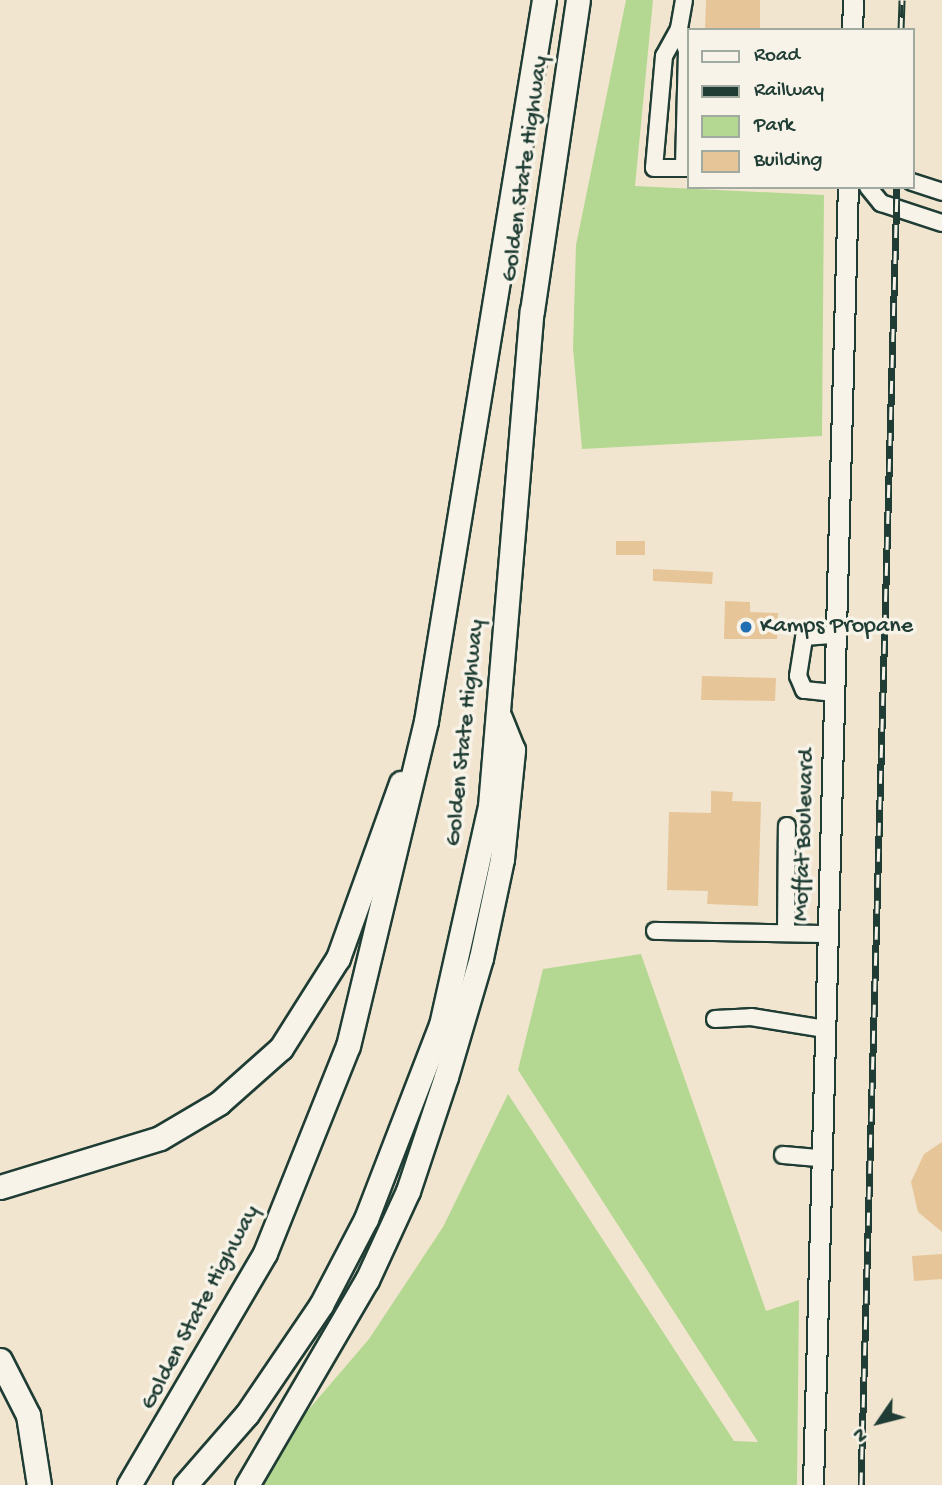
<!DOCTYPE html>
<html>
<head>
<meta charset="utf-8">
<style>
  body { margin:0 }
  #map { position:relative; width:942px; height:1485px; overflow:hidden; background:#f2e5d0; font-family:"Gochi Hand",sans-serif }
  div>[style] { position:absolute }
  .green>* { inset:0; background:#b4d892 }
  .building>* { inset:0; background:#e6c598 }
  .roads { filter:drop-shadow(2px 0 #1f3d34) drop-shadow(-2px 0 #1f3d34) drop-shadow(0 2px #1f3d34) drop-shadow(0 -2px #1f3d34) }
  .minor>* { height:16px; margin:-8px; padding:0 8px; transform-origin:8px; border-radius:8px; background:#f7f3e8 }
  .major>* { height:19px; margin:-9.5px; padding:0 9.5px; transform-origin:9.5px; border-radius:9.5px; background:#f7f3e8 }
  .highway>* { height:23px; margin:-11.5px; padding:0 11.5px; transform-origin:11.5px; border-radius:11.5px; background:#f7f3e8 }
  .rail>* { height:7px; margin-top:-3.5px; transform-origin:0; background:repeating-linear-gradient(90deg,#f7f3e8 0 13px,#1f3d34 0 26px); box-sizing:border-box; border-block:2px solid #1f3d34 }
  .dots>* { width:19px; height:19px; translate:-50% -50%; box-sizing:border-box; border:4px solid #f7f3e8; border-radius:50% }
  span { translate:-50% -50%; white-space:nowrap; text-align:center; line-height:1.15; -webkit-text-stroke:7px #f7f3e8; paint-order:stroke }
  .street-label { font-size:24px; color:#1f3d34 }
  .poi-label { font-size:24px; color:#1f3d34 }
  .left { translate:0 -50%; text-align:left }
  .legend { position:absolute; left:687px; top:28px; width:228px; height:161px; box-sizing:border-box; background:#f7f3e8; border:2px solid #a1aaa0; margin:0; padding:9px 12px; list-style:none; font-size:21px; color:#1f3d34 }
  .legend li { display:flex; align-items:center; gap:14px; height:35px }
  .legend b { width:35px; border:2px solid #a1aaa0 }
  .north { position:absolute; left:844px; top:1387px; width:70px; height:70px; -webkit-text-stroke:5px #f7f3e8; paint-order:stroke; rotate:235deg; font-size:19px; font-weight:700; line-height:28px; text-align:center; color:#1f3d34 }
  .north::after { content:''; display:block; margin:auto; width:24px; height:32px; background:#1f3d34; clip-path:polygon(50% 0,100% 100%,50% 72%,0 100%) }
</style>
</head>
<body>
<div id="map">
  <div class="green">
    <div style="clip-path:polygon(626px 0,653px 0,635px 186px,824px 195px,822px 436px,582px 449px,573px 348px,576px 245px)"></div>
    <div style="clip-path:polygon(641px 954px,766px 1311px,799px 1300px,797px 1485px,244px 1485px,369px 1339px,443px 1227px,508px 1094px,734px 1441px,758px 1442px,518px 1070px,543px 969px)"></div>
  </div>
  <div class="building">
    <div style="clip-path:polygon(706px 0,760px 0,760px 30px,705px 30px)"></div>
    <div style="clip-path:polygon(616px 541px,645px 541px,645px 555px,616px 555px)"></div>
    <div style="clip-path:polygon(653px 569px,713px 572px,712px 584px,653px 581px)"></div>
    <div style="clip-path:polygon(725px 601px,750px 602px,750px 612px,778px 613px,777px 639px,724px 639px)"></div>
    <div style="clip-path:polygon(702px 676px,776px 678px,775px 701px,701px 700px)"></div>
    <div style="clip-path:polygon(711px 791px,733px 792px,732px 801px,761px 802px,758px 906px,707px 904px,708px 891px,667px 890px,669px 812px,711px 813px)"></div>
    <div style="clip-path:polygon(942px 1142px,942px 1232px,918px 1212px,911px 1182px,924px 1154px)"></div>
    <div style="clip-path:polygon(942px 1254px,942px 1279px,914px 1281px,912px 1256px)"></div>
  </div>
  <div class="roads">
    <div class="minor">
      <div style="left:684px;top:0;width:29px;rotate:100deg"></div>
      <div style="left:679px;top:29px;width:23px;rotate:70deg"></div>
      <div style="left:687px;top:51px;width:116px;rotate:91.5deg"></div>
      <div style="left:679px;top:29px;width:31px;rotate:119deg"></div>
      <div style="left:664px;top:56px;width:112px;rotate:95.1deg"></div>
      <div style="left:654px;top:168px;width:34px"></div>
      <div style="left:912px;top:182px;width:32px;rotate:18deg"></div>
      <div style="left:868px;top:187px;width:21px;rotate:51deg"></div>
      <div style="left:881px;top:203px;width:64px;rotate:18.2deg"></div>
      <div style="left:834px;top:693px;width:30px;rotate:-174deg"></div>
      <div style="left:804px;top:690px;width:15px;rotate:-113deg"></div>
      <div style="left:798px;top:676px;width:39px;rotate:-81deg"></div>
      <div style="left:804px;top:637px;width:31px;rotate:-4deg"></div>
      <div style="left:655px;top:931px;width:172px;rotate:1deg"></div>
      <div style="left:786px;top:933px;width:107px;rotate:-89.5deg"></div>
      <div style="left:715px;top:1019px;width:36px;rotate:-3deg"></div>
      <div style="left:751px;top:1017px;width:75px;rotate:9.2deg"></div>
      <div style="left:783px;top:1155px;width:38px;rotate:5deg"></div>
    </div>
    <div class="major">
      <div style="left:852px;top:30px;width:30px;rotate:-88deg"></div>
      <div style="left:813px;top:1485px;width:1298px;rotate:-88.46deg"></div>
    </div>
    <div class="highway">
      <div style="left:0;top:1187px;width:167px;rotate:-17deg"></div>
      <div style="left:160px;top:1138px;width:69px;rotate:-30.7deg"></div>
      <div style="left:219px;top:1103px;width:83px;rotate:-41.6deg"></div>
      <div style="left:281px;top:1048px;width:107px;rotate:-57.7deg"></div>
      <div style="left:338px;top:958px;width:186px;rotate:-70.2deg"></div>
      <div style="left:0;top:1360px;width:62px;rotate:63deg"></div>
      <div style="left:28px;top:1415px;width:71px;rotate:81.1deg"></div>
      <div style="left:129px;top:1485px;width:269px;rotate:-59.6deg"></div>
      <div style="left:265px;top:1253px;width:223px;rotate:-68.2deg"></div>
      <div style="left:348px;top:1046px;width:334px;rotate:-76.5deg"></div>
      <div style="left:426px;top:721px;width:731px;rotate:-80.71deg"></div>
      <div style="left:185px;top:1485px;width:94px;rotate:-48.9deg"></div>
      <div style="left:247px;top:1414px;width:132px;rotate:-55.8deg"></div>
      <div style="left:321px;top:1305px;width:97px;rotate:-62.4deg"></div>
      <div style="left:366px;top:1219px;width:208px;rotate:-68.9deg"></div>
      <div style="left:441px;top:1025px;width:224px;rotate:-77.4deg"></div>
      <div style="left:490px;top:806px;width:497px;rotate:-85.2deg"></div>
      <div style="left:532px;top:311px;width:314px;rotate:-81.6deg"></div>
      <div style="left:247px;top:1485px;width:238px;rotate:-59.7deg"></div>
      <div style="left:367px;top:1280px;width:98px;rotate:-65.3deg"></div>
      <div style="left:408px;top:1191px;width:120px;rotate:-71.6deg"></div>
      <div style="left:446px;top:1077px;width:124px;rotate:-73.6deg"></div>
      <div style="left:481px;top:958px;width:101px;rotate:-78deg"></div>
      <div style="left:502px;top:859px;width:110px;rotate:-84.2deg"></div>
      <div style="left:513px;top:750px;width:35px;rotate:-112deg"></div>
    </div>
  </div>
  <div class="rail">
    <div style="left:901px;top:30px;width:30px;rotate:-88deg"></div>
    <div style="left:861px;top:1485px;width:1298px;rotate:-88.41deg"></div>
  </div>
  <div class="dots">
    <div style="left:746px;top:627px;background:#1f6fb2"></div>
  </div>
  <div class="street-label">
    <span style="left:526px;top:169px;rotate:-82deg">Golden State Highway</span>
    <span style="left:466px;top:733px;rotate:-84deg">Golden State Highway</span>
    <span style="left:805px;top:835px;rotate:-88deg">Moffat Boulevard</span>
    <span style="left:201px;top:1308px;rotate:-62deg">Golden State Highway</span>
  </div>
  <div class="poi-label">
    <span class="left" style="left:760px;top:627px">Kamps Propane</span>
  </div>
  <ul class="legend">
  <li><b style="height:9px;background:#f7f3e8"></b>Road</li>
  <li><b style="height:9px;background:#1f3d34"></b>Railway</li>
  <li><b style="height:19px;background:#b4d892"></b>Park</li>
  <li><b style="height:19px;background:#e6c598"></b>Building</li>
  </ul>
  <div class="north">N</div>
</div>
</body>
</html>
